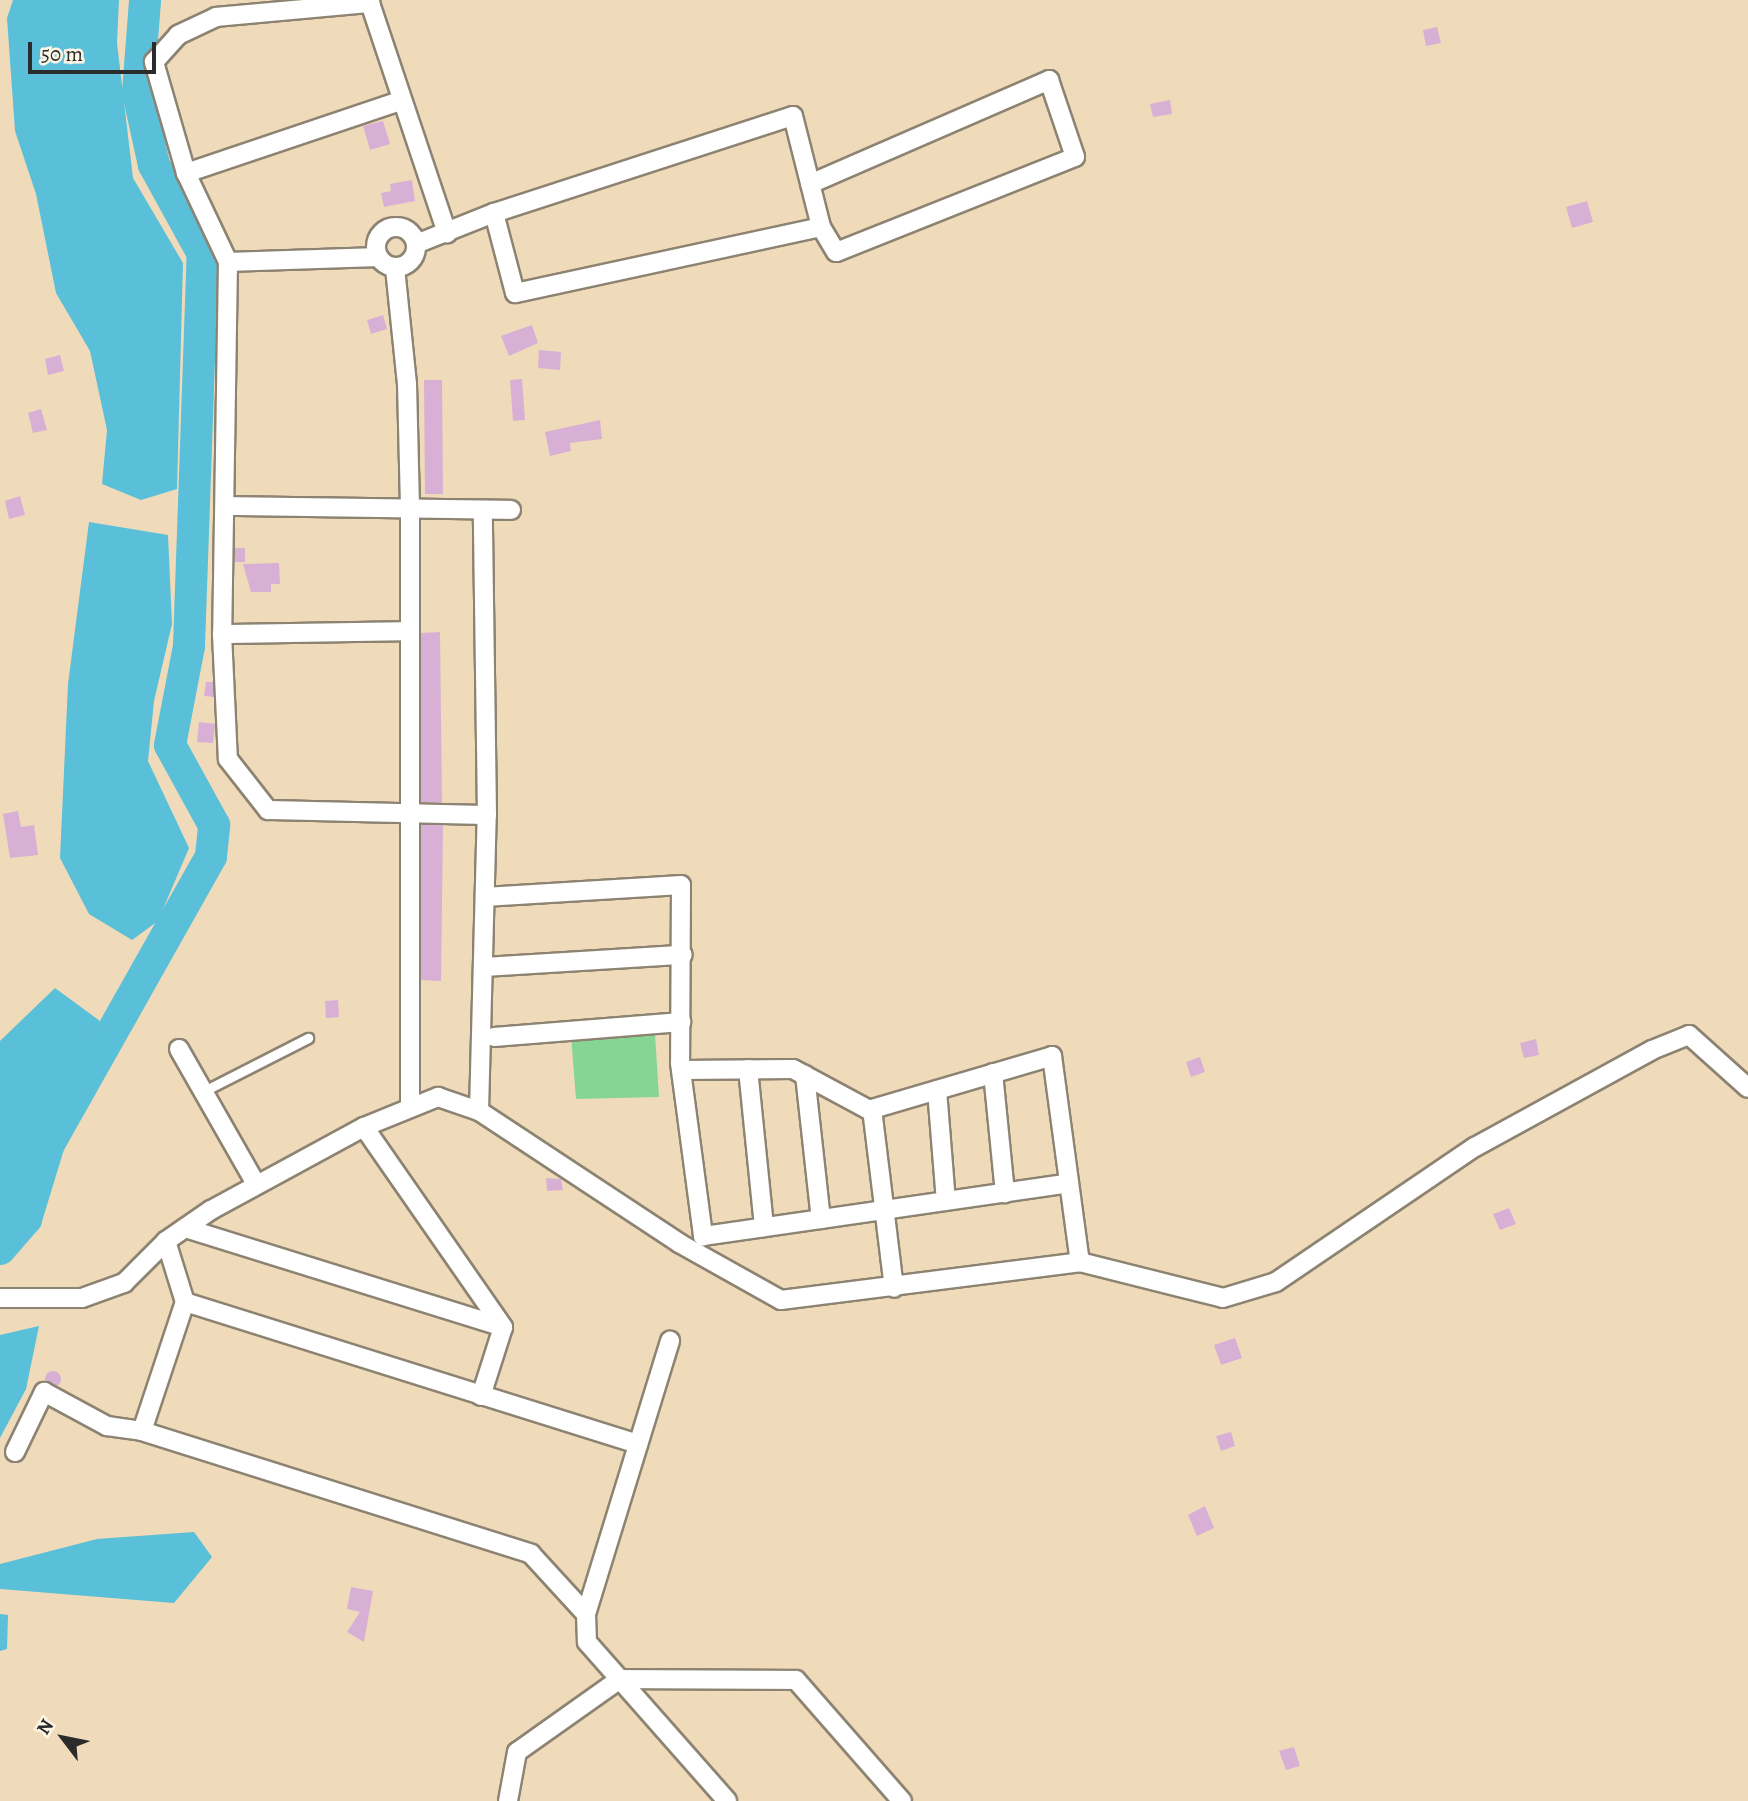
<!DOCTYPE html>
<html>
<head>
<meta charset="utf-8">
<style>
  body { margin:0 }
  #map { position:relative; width:1748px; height:1801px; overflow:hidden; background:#efdbb9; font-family:Alegreya,serif }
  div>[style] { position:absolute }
  .green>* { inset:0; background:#87d594 }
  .water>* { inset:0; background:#5abfd8 }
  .river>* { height:32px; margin:-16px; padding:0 16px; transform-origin:16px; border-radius:16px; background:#5abfd8 }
  .building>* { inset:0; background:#d9b0d5 }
  .round { border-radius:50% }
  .roads { filter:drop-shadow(2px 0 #8d8372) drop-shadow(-2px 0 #8d8372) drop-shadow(0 2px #8d8372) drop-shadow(0 -2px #8d8372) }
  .service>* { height:9px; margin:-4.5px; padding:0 4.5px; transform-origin:4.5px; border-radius:4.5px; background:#fff }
  .minor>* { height:18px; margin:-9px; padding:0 9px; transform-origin:9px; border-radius:9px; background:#fff }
  .minor>.ring { margin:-9px; padding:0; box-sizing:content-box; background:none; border:18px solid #fff; border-radius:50% }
  span { translate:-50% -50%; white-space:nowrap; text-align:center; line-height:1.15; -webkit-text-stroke:5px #fcf5e5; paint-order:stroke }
  .north { position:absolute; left:28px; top:1703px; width:70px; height:70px; -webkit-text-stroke:5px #fcf5e5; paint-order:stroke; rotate:302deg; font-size:19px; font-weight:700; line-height:28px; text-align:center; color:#2b2b2b }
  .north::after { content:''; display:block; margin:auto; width:24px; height:32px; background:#2b2b2b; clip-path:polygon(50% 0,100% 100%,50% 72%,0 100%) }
  .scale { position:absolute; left:28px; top:42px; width:128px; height:32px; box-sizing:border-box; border:4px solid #2b2b2b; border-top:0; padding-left:9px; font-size:21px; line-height:24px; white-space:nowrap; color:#2b2b2b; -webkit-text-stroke:5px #fcf5e5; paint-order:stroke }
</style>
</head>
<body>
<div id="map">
  <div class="green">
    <div style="clip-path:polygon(655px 1034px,659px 1097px,576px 1099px,571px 1036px)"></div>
  </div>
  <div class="water">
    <div style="clip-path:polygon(13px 0,119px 0,117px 43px,133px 178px,183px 263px,177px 489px,141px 500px,102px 484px,107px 430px,90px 351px,56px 293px,36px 194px,15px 131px,7px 18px)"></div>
    <div style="clip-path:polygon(89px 522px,168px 535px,172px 624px,154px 701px,148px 761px,189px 848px,158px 921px,132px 940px,89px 914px,60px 858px,68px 684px)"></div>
    <div style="clip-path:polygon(55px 988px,100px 1021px,43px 1125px,12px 1219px,0 1231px,0 1041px)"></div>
    <div style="clip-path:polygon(39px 1326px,26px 1389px,0 1438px,0 1335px)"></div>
    <div style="clip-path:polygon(194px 1532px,212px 1557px,174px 1603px,0 1589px,0 1564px,97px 1539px)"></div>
    <div style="clip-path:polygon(0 1614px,8px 1615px,7px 1649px,0 1651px)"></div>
  </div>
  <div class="river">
    <div style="left:0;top:1249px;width:40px;rotate:-49deg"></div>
    <div style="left:26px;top:1219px;width:78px;rotate:-73deg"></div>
    <div style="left:49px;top:1144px;width:330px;rotate:-60.6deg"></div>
    <div style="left:211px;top:856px;width:31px;rotate:-84deg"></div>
    <div style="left:214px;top:825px;width:91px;rotate:-118.8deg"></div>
    <div style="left:170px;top:745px;width:101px;rotate:-79.1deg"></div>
    <div style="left:189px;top:646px;width:392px;rotate:-88deg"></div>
    <div style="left:203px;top:254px;width:102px;rotate:-118.8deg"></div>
    <div style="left:154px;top:165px;width:75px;rotate:-102.4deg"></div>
    <div style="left:138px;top:92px;width:92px;rotate:-85.6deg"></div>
  </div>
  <div class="building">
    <div style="clip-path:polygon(1437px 27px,1441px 43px,1426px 46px,1423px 30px)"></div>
    <div style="clip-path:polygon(1170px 100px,1172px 114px,1153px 117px,1150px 104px)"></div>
    <div style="clip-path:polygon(383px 121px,390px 144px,370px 150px,363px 126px)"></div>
    <div style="clip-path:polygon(412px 180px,415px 201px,384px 207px,381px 193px,391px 191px,390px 184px)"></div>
    <div style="clip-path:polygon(1587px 201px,1593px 222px,1572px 228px,1566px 207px)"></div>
    <div style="clip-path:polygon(383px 315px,387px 329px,371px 334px,367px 320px)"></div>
    <div style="clip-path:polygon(532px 325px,538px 343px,509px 356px,501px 336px)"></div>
    <div style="clip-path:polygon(539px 350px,561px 352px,560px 370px,538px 368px)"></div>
    <div style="clip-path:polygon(60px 355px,64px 371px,48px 375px,45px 359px)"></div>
    <div style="clip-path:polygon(522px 379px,525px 420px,513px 421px,510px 380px)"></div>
    <div style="clip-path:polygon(424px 380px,442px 380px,443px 494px,425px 494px)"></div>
    <div style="clip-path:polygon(41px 409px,47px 430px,33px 433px,28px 413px)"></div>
    <div style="clip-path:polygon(600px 420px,602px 439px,570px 443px,571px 451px,550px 456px,545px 432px)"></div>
    <div style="clip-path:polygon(20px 496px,25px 515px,9px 519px,5px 501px)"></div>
    <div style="clip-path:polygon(235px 548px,245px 548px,245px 562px,235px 562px)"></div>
    <div style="clip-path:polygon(279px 563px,280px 584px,271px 584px,271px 592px,251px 592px,243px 564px)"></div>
    <div style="clip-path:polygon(440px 632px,442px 803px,421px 802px,421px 633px)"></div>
    <div style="clip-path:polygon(206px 682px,213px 682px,214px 697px,204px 696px)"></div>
    <div style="clip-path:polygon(199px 722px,215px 724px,213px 743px,197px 742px)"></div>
    <div style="clip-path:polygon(18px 811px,21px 827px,34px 825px,38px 855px,10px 858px,3px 814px)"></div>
    <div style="clip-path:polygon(421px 825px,443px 825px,441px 981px,421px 980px)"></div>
    <div style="clip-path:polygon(338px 1000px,339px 1017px,326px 1018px,325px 1001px)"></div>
    <div style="clip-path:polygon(1536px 1039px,1539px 1055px,1524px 1058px,1520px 1043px)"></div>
    <div style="clip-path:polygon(1200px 1057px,1205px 1072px,1191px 1077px,1186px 1062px)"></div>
    <div style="clip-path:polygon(546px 1178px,561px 1179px,563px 1190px,547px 1191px)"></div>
    <div style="clip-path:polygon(1509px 1208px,1516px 1224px,1500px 1230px,1493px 1214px)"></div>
    <div style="clip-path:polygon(1235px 1338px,1242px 1358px,1221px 1365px,1214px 1345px)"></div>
    <div class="round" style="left:45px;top:1371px;width:16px;height:16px"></div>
    <div style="clip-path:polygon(1231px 1432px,1235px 1446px,1221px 1451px,1216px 1436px)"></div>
    <div style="clip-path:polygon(1205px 1506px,1214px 1528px,1197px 1536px,1188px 1515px)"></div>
    <div style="clip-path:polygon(351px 1587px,373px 1591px,364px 1642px,347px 1632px,360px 1612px,347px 1609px)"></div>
    <div style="clip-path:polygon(1294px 1747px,1300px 1766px,1286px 1770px,1279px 1751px)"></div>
  </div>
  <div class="roads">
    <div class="service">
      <div style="left:204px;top:1091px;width:117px;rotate:-27deg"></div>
    </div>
    <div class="minor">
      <div style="left:400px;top:101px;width:226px;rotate:161.4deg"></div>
      <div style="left:186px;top:173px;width:98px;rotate:64.7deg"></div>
      <div style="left:228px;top:262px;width:372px;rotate:90.9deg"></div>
      <div style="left:222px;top:634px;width:125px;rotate:87.3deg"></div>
      <div style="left:228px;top:759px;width:65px;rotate:51.9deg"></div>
      <div style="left:268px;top:810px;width:219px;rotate:1.3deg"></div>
      <div style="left:487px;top:815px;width:304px;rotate:-90.8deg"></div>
      <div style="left:186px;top:173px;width:116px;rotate:-106.1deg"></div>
      <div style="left:154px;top:62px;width:36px;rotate:-48deg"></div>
      <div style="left:178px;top:35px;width:42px;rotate:-25.3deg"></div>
      <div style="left:216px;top:17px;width:155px;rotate:-5.2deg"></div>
      <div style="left:370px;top:3px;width:243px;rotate:71.5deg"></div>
      <div style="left:810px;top:184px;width:261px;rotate:-23.5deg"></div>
      <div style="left:1049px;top:80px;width:81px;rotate:71.3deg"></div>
      <div style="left:1075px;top:157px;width:257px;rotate:158.3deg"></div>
      <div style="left:836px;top:252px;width:29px;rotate:-121deg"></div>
      <div class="ring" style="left:376px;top:227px;width:22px;height:22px"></div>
      <div style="left:416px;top:244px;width:84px;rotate:-21.7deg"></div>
      <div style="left:494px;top:213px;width:314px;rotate:-18deg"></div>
      <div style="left:793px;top:116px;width:114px;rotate:75.8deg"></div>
      <div style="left:821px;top:227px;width:313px;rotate:167.8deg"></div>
      <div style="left:515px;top:293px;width:83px;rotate:-104.7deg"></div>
      <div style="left:228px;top:262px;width:150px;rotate:-1.9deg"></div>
      <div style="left:395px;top:268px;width:117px;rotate:84.1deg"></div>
      <div style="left:407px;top:384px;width:124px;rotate:88.6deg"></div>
      <div style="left:410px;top:508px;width:598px;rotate:90deg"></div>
      <div style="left:228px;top:506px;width:283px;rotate:0.8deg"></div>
      <div style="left:222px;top:634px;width:187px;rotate:-0.9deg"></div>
      <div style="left:485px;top:897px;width:196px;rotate:-3.5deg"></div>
      <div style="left:681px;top:885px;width:178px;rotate:90.3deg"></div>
      <div style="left:680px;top:1063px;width:175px;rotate:82.4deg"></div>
      <div style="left:703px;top:1236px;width:367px;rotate:-8.2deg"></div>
      <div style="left:484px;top:967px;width:199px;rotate:-3.5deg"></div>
      <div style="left:494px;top:1037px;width:188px;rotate:-4.6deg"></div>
      <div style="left:179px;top:1049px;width:155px;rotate:60.3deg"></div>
      <div style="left:748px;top:1069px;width:159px;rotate:84.2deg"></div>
      <div style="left:681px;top:1070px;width:112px;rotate:-0.5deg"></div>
      <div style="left:793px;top:1069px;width:86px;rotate:28.3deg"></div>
      <div style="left:869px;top:1110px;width:191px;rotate:-16.4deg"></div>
      <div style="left:1052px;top:1056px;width:208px;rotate:82.3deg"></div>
      <div style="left:993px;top:1073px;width:121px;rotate:84.3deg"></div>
      <div style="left:805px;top:1075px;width:145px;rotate:83.7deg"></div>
      <div style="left:937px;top:1090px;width:111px;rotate:85.4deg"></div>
      <div style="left:872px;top:1109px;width:180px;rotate:83deg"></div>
      <div style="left:479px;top:1111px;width:296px;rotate:-88.5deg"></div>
      <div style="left:364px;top:1127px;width:244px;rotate:55.2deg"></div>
      <div style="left:185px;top:1228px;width:333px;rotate:17.3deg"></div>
      <div style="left:0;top:1298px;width:82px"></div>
      <div style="left:82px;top:1298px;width:45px;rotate:-19.7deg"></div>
      <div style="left:124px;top:1283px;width:59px;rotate:-45deg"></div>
      <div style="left:166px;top:1241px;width:55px;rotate:-34.6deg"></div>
      <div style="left:211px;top:1210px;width:174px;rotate:-28.5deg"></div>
      <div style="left:364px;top:1127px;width:80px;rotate:-22.1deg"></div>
      <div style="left:438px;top:1097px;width:43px;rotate:18.9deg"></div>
      <div style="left:479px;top:1111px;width:240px;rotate:33.4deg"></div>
      <div style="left:679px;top:1243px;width:117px;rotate:29.2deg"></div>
      <div style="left:781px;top:1300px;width:301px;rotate:-7.2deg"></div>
      <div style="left:1080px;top:1262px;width:147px;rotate:14.1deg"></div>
      <div style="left:1223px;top:1298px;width:55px;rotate:-16.8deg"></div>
      <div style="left:1276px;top:1282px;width:240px;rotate:-34.2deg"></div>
      <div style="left:1475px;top:1147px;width:202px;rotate:-28.7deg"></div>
      <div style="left:1652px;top:1050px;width:40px;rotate:-22deg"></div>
      <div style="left:1689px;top:1035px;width:79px;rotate:41.9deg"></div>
      <div style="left:185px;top:1302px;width:475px;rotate:17.4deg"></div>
      <div style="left:481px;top:1396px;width:72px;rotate:-72.3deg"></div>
      <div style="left:142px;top:1431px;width:136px;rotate:-71.6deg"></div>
      <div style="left:185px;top:1302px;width:64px;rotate:-107.3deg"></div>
      <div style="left:15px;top:1452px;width:67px;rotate:-64.2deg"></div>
      <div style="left:44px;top:1392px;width:72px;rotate:28.4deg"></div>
      <div style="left:107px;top:1426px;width:35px;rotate:8deg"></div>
      <div style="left:142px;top:1431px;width:408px;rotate:17.5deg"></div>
      <div style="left:531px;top:1554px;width:81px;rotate:47.5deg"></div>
      <div style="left:586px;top:1614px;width:286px;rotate:-72.9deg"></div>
      <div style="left:586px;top:1614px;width:28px;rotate:88deg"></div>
      <div style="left:587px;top:1642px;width:212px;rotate:48.6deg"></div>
      <div style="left:508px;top:1801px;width:50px;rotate:-79.6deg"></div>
      <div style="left:517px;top:1752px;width:126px;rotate:-35.3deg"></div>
      <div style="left:620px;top:1679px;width:176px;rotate:0.3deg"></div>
      <div style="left:796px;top:1680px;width:161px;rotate:48.8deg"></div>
    </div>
  </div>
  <div class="north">N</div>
  <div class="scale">50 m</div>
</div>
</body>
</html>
